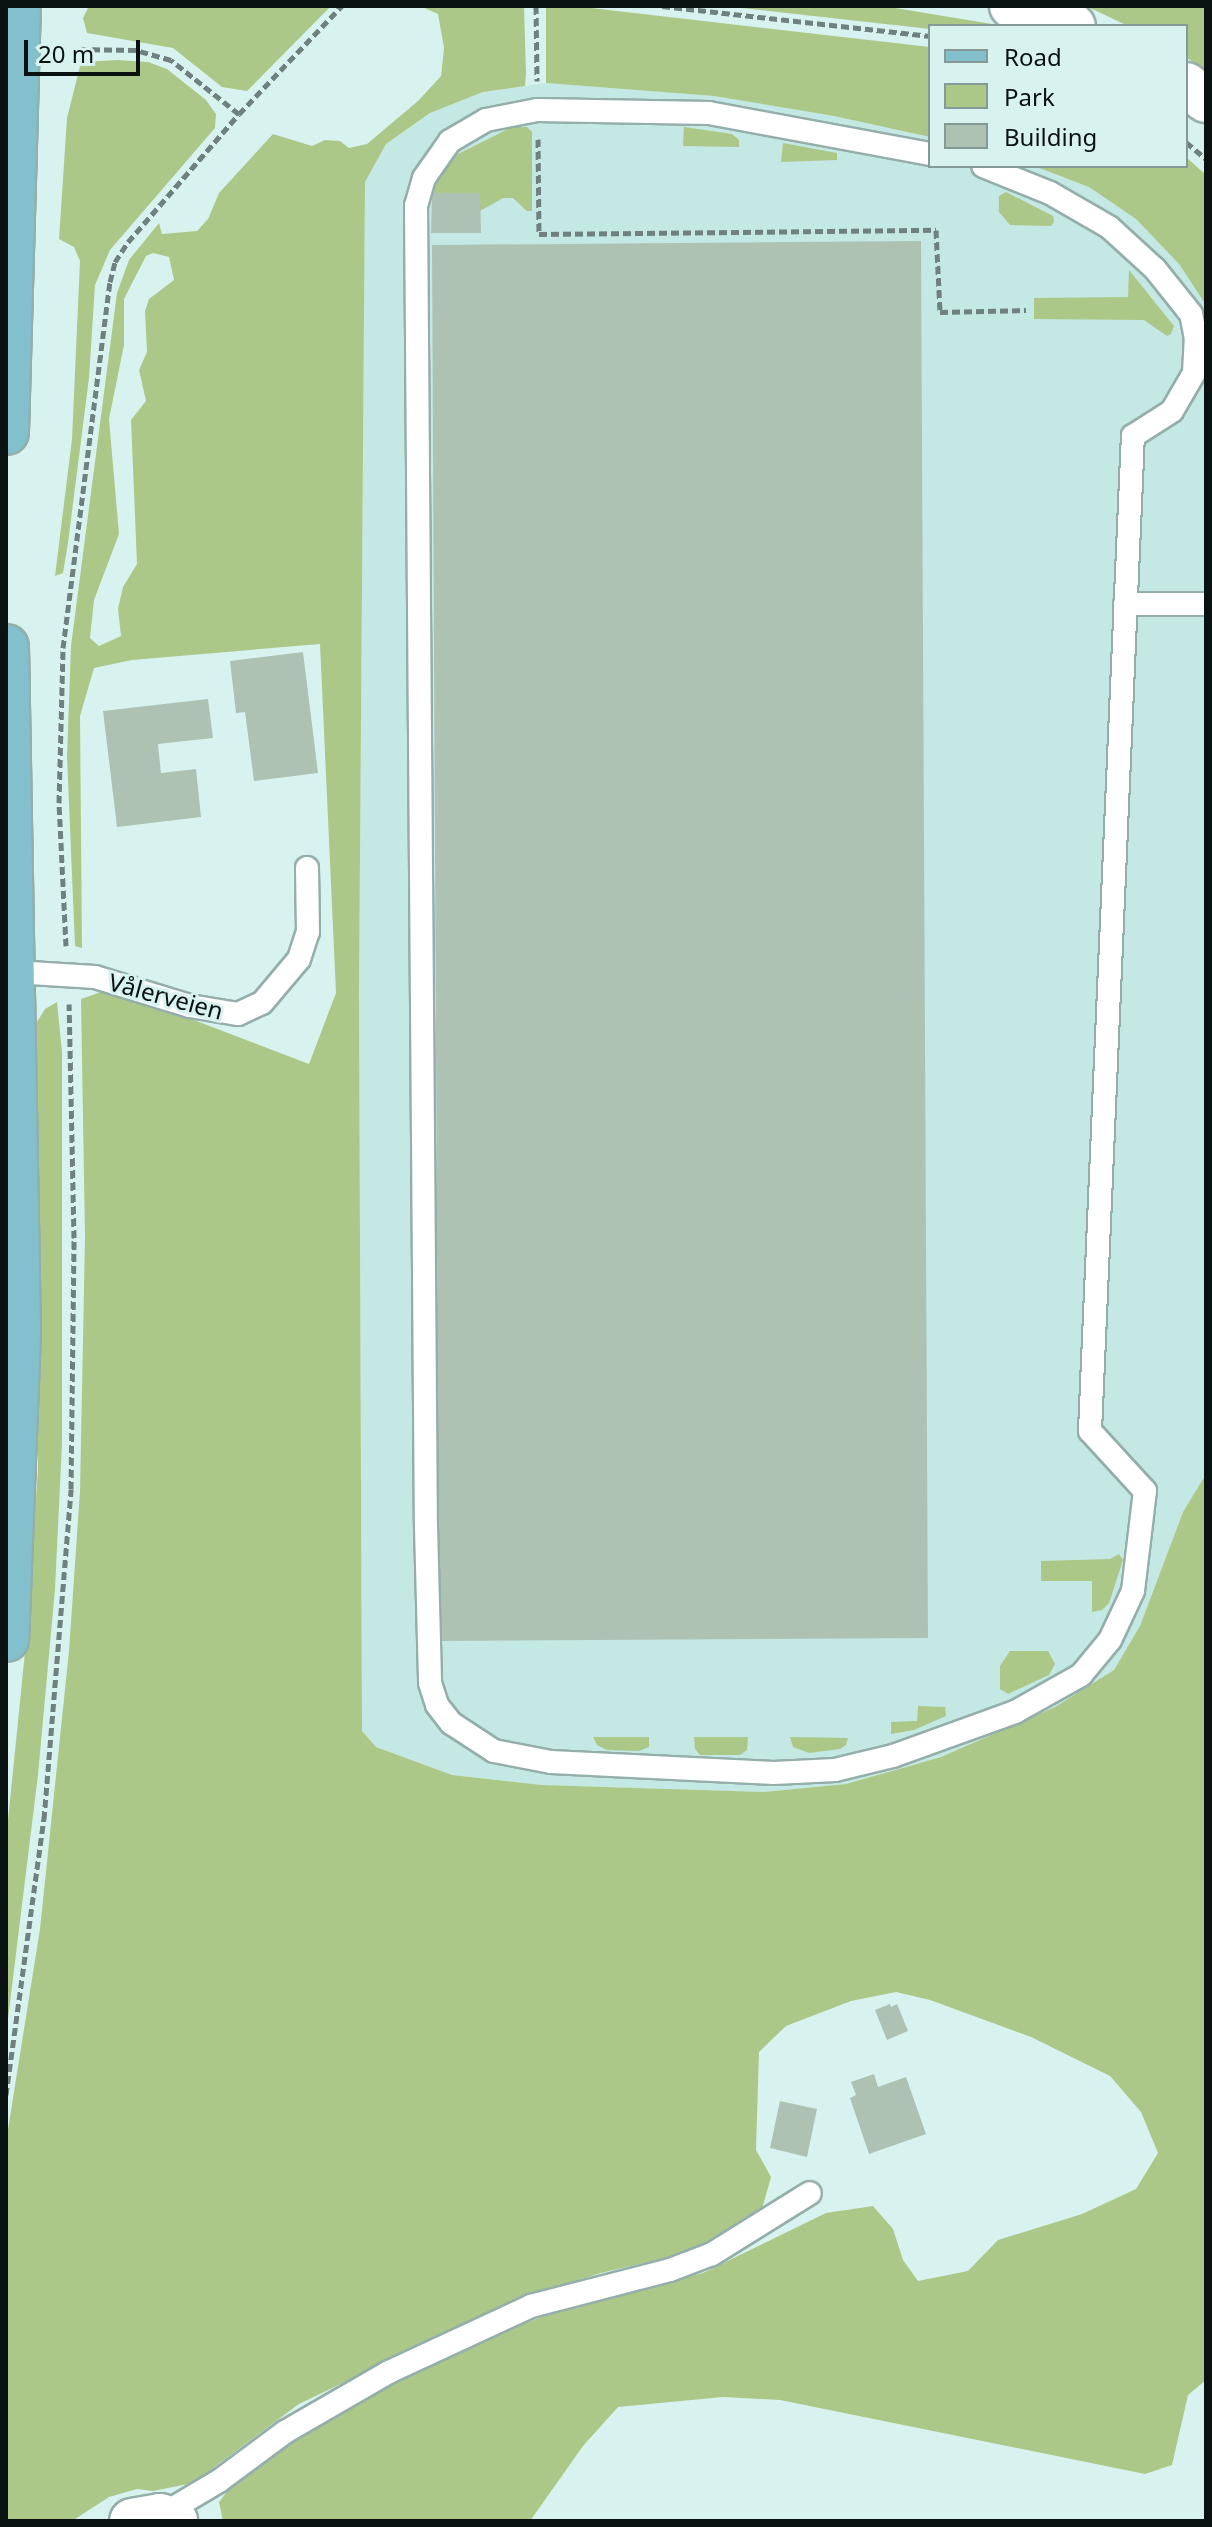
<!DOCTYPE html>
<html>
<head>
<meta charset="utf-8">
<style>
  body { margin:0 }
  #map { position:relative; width:1212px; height:2527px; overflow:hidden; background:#d8f3ef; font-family:"Noto Sans",sans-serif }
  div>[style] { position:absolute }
  .built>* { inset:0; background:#c4e8e3 }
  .green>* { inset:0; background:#acc888 }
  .building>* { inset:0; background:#aec2b4 }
  .path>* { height:5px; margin-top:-2.5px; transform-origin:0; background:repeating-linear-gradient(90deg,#6f817e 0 8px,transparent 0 12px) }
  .roads { filter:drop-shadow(2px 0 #94aeaa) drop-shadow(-2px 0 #94aeaa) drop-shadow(0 2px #94aeaa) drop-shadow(0 -2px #94aeaa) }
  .service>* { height:22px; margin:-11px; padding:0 11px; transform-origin:11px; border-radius:11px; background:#fff }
  .minor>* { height:44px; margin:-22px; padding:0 22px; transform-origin:22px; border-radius:22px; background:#fff }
  .primary>* { height:44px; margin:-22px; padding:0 22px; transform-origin:22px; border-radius:22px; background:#83c0ce }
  span { translate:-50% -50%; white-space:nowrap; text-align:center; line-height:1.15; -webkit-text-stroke:6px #d8f3ef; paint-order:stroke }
  .street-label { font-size:24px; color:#091211 }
  .frame { position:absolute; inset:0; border:8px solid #091211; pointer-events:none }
  .legend { position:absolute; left:928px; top:24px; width:260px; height:144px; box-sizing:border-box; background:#d8f3ef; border:2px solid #859996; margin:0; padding:10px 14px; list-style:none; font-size:24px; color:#091211 }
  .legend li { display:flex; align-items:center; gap:16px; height:40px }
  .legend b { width:40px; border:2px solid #859996 }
  .scale { position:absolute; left:24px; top:40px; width:116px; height:36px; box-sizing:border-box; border:4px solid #091211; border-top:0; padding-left:10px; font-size:24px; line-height:28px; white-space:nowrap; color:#091211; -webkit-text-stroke:6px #d8f3ef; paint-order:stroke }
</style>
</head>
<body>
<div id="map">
  <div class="built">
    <div style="clip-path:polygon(546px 83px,714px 96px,834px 116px,930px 137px,930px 166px,1034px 166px,1089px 187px,1136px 219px,1179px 264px,1206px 305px,1206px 1474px,1183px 1512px,1140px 1626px,1114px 1670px,1055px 1707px,941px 1757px,846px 1784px,764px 1792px,542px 1785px,452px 1775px,376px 1747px,362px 1731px,359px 992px,365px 182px,386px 144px,430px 113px,483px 92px)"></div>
  </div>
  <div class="green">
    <div style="clip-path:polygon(89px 6px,331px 6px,247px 91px,222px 87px,173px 48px,87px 33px,83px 18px)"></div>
    <div style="clip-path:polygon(evenodd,420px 6px,524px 6px,526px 73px,525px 86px,483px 92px,430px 113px,386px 144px,365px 182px,359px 992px,362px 1731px,376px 1747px,452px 1775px,542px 1785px,764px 1792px,846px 1784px,941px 1757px,1055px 1707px,1114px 1670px,1140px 1626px,1183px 1512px,1206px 1474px,1206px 2380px,1188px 2395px,1172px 2465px,1145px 2474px,780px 2400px,723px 2397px,618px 2407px,583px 2446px,530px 2521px,223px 2521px,219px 2502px,233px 2484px,306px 2434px,382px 2389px,494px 2335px,571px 2306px,703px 2273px,826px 2213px,873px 2206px,893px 2229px,903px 2260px,918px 2281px,968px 2271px,998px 2240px,1082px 2214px,1136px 2189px,1158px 2153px,1141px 2112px,1110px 2076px,1031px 2037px,930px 2000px,896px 1992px,851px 2001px,786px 2026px,759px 2052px,756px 2150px,771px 2177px,762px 2209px,722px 2238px,674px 2256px,601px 2273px,513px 2301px,299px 2404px,193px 2483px,153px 2491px,137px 2489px,109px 2497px,72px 2521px,6px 2521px,6px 2142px,40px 1929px,69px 1651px,80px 1491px,85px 1237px,81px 999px,101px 992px,186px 1017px,309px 1064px,336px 993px,320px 644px,132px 660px,94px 668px,80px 716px,82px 948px,75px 946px,67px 756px,71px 646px,117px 293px,129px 260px,159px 223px,162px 234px,197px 231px,208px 219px,219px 193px,273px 134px,312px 146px,325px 140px,340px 141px,349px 148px,367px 144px,418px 101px,441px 76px,444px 48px,438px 14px,420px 6px,153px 253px,169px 257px,174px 280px,149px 299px,145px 311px,147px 352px,139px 370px,146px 401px,131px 420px,137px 564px,123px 587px,118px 609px,121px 636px,99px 646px,90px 638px,94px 600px,119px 534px,109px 419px,124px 345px,124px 299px,146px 256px,153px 253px)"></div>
    <div style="clip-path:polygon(546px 6px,574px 6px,930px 47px,930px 137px,834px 116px,714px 96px,546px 83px)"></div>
    <div style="clip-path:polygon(724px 6px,883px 6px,1004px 26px,930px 26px,930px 29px)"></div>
    <div style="clip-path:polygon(1086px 6px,1206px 6px,1206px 72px,1186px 57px,1186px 26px,1128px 26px)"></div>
    <div style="clip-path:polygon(118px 60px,148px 62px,167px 69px,206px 100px,216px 114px,215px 128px,110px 250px,95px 285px,89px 378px,68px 543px,63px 573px,55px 576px,72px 439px,80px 261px,74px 247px,59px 239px,67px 118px,81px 62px)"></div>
    <div style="clip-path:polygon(512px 127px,527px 127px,532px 132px,532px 211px,527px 211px,513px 198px,503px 198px,480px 211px,480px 193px,432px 193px,433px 186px,458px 154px)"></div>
    <div style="clip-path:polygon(684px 127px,732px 134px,739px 140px,739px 147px,683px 146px)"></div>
    <div style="clip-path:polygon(783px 143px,837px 153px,837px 160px,781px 162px)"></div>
    <div style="clip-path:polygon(1186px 157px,1206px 175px,1206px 305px,1179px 264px,1136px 219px,1089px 187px,1034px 166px,1186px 166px)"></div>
    <div style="clip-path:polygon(1006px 192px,1053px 216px,1054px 222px,1051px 226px,1010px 225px,999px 212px,999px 196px)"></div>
    <div style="clip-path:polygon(1129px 270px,1174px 326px,1171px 334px,1167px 336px,1144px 320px,1034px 319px,1034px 298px,1128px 297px)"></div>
    <div style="clip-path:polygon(57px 1002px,62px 1052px,62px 1444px,55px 1589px,38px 1775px,6px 2035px,6px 1840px,25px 1652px,38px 1470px,37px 1022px,45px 1009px)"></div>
    <div style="clip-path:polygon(1119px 1554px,1123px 1560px,1113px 1591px,1109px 1603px,1102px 1610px,1092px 1612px,1092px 1581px,1041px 1581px,1041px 1561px,1110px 1559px)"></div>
    <div style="clip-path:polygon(1010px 1651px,1048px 1651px,1055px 1664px,1049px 1675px,1008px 1694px,1000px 1689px,1000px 1666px)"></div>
    <div style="clip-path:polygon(918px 1706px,945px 1707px,946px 1716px,914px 1730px,891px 1734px,891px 1722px,917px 1721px)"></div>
    <div style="clip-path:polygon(593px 1737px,649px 1737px,649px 1747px,639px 1751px,607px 1750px,597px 1745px)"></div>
    <div style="clip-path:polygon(694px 1737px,748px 1737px,747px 1750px,740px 1755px,700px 1755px,695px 1749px)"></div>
    <div style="clip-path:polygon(790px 1737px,848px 1738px,846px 1745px,840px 1749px,809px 1753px,793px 1747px)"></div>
  </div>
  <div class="building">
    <div style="clip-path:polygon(432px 193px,480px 193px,481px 233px,431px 233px)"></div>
    <div style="clip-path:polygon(921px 241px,928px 1638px,439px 1641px,432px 245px)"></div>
    <div style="clip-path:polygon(303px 652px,318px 773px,254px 781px,245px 712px,236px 713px,230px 661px)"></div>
    <div style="clip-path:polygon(208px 699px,213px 738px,158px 744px,161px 773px,196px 769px,201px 817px,117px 827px,103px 711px)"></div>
    <div style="clip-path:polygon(890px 2004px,891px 2007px,897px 2004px,908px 2031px,887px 2040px,875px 2010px)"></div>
    <div style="clip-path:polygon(874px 2074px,878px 2087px,906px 2077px,926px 2134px,869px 2154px,850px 2098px,856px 2095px,851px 2082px)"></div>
    <div style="clip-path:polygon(780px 2101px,817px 2109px,807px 2157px,770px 2148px)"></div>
  </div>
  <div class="path">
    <div style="left:536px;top:6px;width:75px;rotate:89.2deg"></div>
    <div style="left:662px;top:6px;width:270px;rotate:6.4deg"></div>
    <div style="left:239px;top:114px;width:149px;rotate:-46.4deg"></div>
    <div style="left:538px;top:139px;width:95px;rotate:89.4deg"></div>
    <div style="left:539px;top:234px;width:397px;rotate:-0.6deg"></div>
    <div style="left:936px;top:230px;width:82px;rotate:87.2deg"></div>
    <div style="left:940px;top:312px;width:86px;rotate:-1.3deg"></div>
    <div style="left:1186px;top:142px;width:26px;rotate:40deg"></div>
    <div style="left:66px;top:946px;width:143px;rotate:-92.8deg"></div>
    <div style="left:59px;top:803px;width:155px;rotate:-88.5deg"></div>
    <div style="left:63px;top:648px;width:369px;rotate:-82.7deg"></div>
    <div style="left:110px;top:282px;width:21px;rotate:-76deg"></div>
    <div style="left:115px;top:262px;width:24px;rotate:-57deg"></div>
    <div style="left:128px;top:242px;width:169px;rotate:-49.1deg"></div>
    <div style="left:239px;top:114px;width:87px;rotate:-141.5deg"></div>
    <div style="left:171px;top:60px;width:36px;rotate:-164deg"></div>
    <div style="left:136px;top:50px;width:60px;rotate:-179deg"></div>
    <div style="left:6px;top:2095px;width:279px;rotate:-82.2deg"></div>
    <div style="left:44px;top:1819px;width:331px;rotate:-85.3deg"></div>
    <div style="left:71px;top:1489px;width:251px;rotate:-89.3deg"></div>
    <div style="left:74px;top:1238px;width:234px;rotate:-91.2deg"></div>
  </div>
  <div class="roads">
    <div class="service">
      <div style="left:930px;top:154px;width:225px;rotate:-169.5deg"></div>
      <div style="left:709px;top:113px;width:172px;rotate:-179deg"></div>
      <div style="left:537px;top:110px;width:52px;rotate:168.9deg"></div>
      <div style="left:486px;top:120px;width:42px;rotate:149.7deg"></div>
      <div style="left:450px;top:141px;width:45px;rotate:125.1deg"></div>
      <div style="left:424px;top:178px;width:29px;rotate:106deg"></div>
      <div style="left:416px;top:206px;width:1321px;rotate:89.57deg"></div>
      <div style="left:426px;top:1527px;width:156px;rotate:88.5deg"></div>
      <div style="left:430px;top:1683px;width:23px;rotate:72deg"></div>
      <div style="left:437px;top:1705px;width:23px;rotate:52deg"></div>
      <div style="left:451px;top:1723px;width:51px;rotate:33.1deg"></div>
      <div style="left:494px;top:1751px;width:58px;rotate:10.9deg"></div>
      <div style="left:551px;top:1762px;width:223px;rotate:2.8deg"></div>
      <div style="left:774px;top:1773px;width:61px;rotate:-2.8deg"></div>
      <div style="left:835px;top:1770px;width:60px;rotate:-13.6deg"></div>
      <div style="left:893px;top:1756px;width:130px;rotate:-19.8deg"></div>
      <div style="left:1015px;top:1712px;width:76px;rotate:-29.3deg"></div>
      <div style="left:1081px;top:1675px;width:45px;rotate:-50.4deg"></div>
      <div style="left:1110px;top:1640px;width:54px;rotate:-64.9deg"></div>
      <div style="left:1133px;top:1591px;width:101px;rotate:-83.2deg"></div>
      <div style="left:1145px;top:1491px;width:81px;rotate:-132.5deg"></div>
      <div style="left:1090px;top:1431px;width:996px;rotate:-87.53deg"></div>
      <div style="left:1133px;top:436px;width:46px;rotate:-32.7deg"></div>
      <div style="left:1172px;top:411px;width:44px;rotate:-59.9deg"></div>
      <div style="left:1194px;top:373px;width:34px;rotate:-87deg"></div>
      <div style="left:1196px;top:339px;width:25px;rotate:-101deg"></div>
      <div style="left:1191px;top:314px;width:58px;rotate:-128.7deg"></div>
      <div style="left:1155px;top:269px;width:62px;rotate:-137.6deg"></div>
      <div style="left:1109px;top:227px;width:68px;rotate:-150deg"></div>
      <div style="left:1050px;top:193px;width:72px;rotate:-158.1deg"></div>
      <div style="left:1125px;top:604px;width:81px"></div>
      <div style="left:14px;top:972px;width:81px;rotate:3.5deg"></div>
      <div style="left:95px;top:977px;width:99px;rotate:17deg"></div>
      <div style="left:190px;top:1006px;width:49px;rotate:9.5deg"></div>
      <div style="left:238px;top:1014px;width:26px;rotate:-25deg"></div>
      <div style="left:262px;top:1003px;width:57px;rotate:-49.9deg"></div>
      <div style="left:299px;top:959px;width:28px;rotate:-72deg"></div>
      <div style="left:308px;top:932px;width:64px;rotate:-90.9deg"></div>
      <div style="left:160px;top:2516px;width:69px;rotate:-30.7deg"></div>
      <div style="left:219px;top:2481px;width:82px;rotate:-36.6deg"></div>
      <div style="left:285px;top:2432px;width:120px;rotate:-30deg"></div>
      <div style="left:389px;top:2372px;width:157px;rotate:-24.9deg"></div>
      <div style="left:531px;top:2306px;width:144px;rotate:-14.5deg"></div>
      <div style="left:670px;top:2270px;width:45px;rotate:-20.9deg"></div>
      <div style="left:712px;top:2254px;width:115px;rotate:-31.9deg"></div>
    </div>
    <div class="minor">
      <div style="left:1012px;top:6px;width:64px;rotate:18.2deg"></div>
      <div style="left:1186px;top:85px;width:25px;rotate:37deg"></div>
      <div style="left:132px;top:2521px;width:28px;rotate:-10deg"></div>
      <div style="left:160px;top:2516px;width:16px;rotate:18deg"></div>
    </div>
    <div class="primary">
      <div style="left:6px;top:432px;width:426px;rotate:-88.4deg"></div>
      <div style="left:6px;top:647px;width:685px;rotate:89deg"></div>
      <div style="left:18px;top:1332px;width:307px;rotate:92.2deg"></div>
    </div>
  </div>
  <div class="street-label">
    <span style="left:166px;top:996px;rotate:15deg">Vålerveien</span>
  </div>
  <div class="frame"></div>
  <ul class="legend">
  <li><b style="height:10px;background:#83c0ce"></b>Road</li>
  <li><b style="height:22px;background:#acc888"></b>Park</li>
  <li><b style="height:22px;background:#aec2b4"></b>Building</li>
  </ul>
  <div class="scale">20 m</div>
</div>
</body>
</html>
